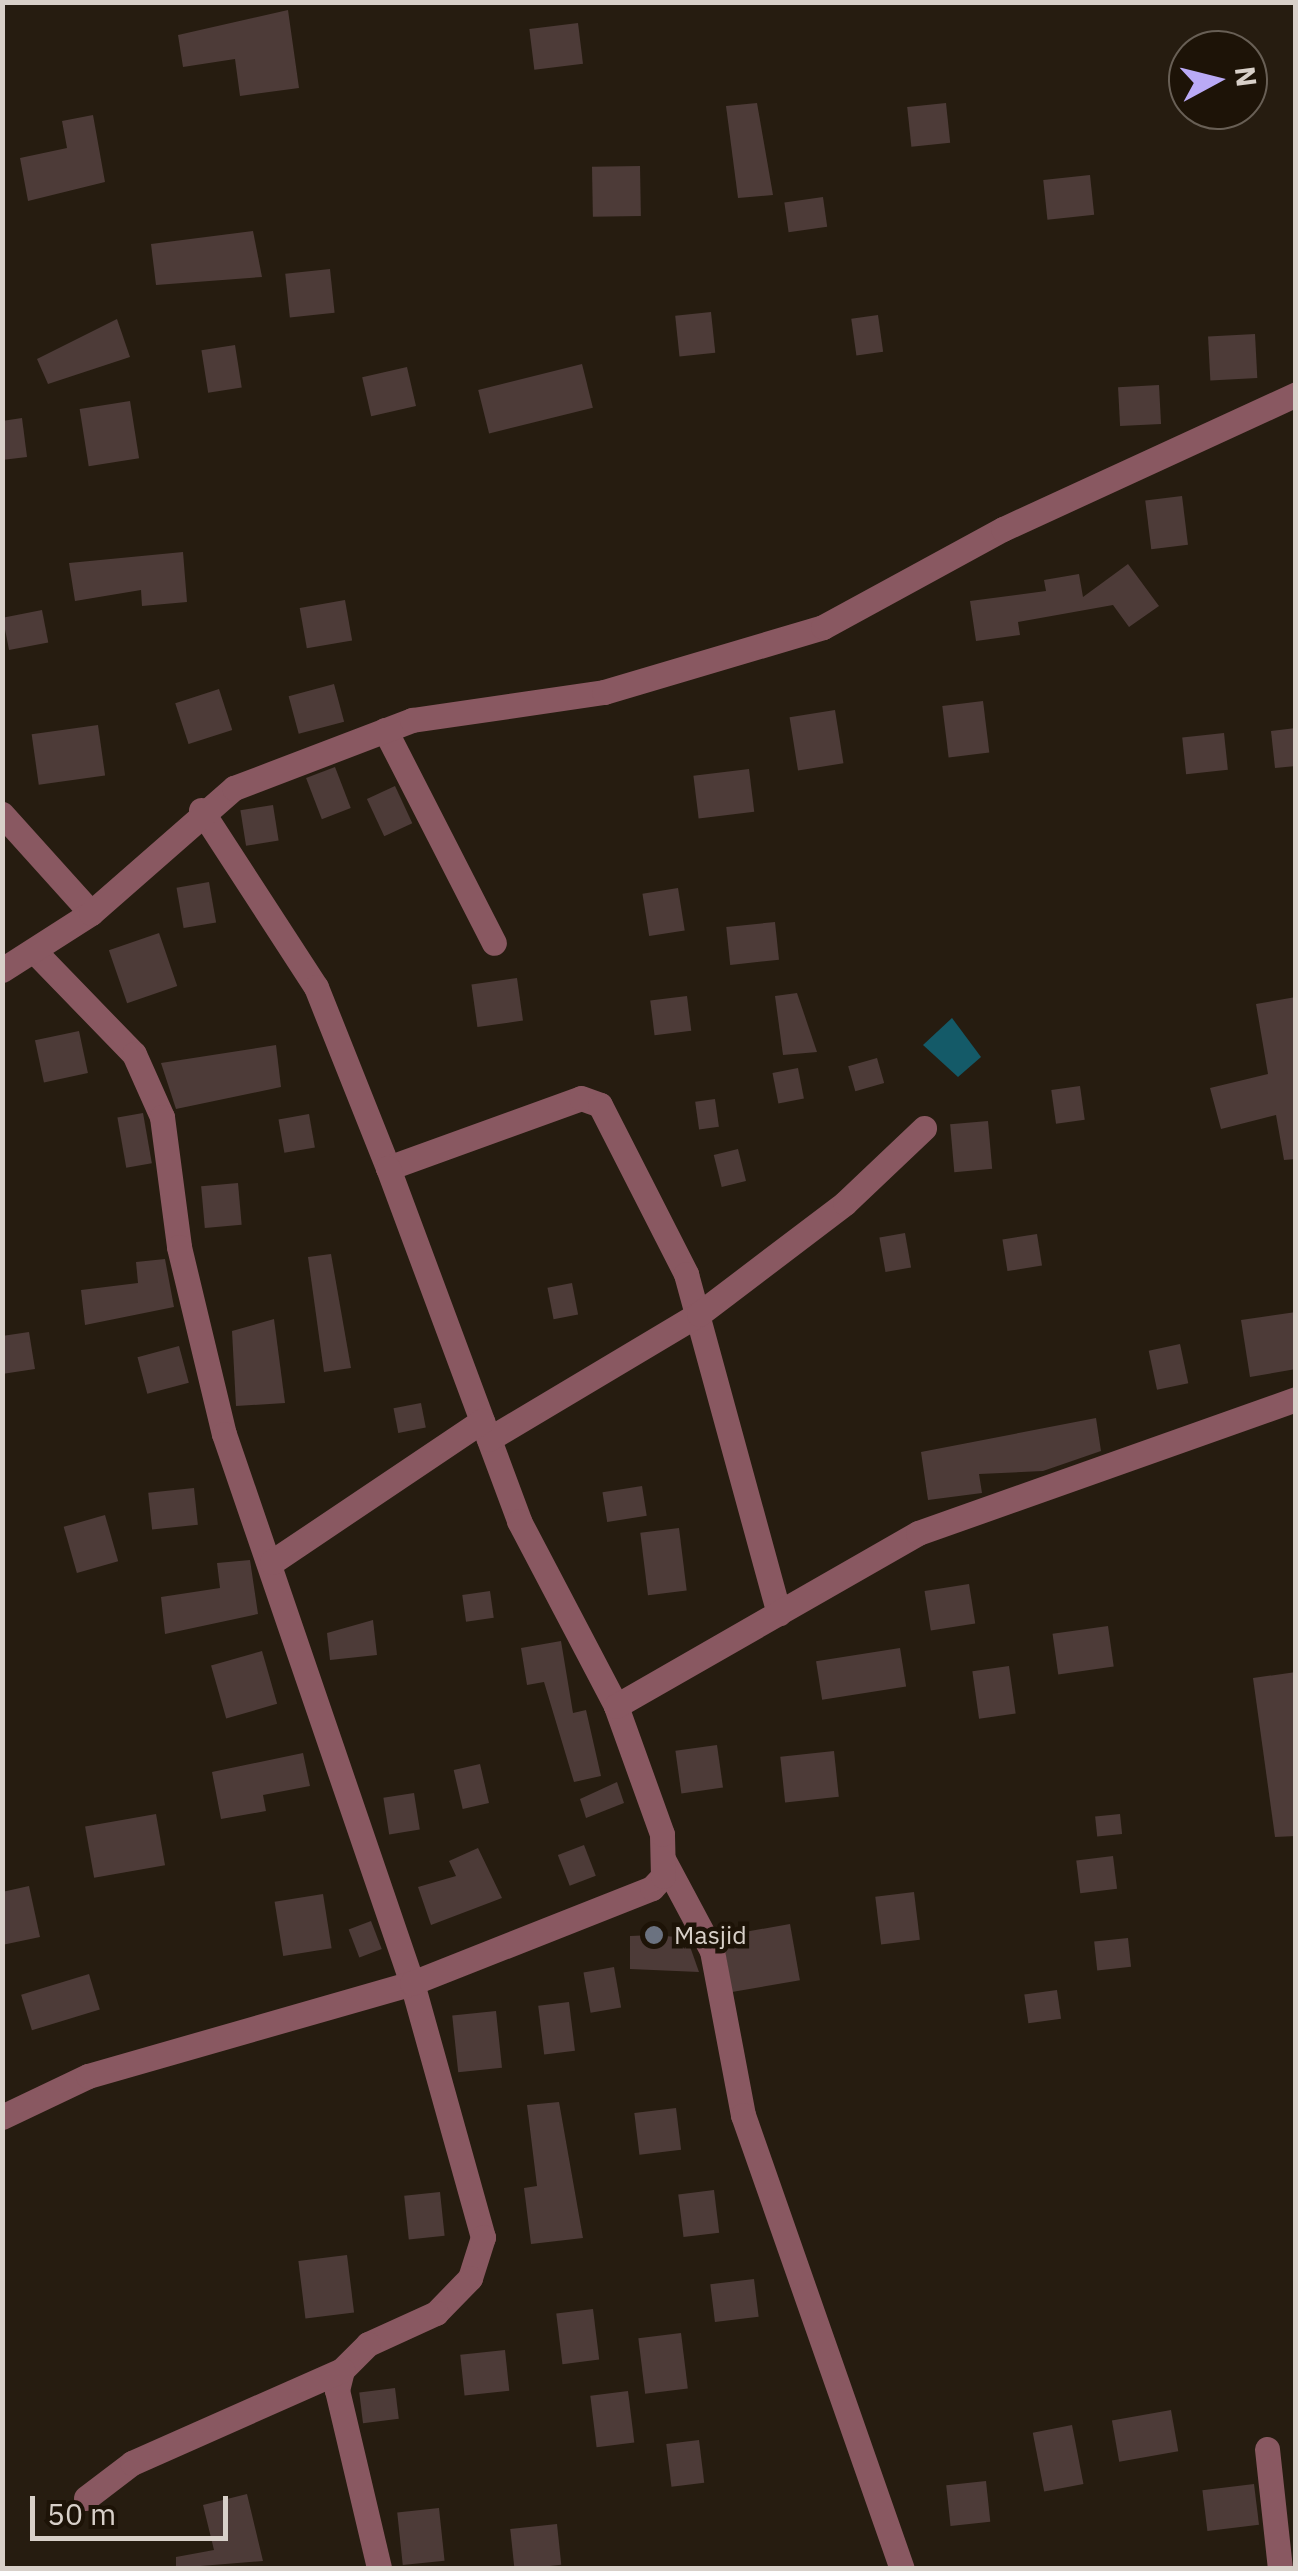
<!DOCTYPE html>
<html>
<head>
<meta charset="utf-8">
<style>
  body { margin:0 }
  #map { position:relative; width:1298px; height:2571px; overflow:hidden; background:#261c10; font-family:"IBM Plex Sans",sans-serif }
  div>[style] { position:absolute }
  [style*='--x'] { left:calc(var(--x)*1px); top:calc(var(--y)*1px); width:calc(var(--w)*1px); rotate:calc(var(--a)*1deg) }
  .water>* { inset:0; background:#145a68 }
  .building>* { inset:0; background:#4d3b38; transform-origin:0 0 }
  .minor>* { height:25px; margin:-12.5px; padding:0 12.5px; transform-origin:12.5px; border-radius:12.5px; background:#895861 }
  .dots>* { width:28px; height:28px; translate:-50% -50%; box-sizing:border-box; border:5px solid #1d1307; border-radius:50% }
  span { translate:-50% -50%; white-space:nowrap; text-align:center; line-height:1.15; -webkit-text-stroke:9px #1d1307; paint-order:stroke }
  .poi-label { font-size:25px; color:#d8d0c9 }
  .left { translate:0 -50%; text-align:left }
  .frame { position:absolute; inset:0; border:5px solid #d8d0c9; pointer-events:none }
  .north { position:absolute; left:1168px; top:30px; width:100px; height:100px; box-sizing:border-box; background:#1d1307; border:2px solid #685f55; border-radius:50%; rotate:83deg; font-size:28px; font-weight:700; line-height:40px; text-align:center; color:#d8d0c9 }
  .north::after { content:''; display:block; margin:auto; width:35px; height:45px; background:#baaaf6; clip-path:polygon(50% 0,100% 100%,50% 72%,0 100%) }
  .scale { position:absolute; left:30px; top:2496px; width:198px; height:45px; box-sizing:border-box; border:5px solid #d8d0c9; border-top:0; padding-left:12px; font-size:30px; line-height:35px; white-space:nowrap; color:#d8d0c9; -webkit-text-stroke:8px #1d1307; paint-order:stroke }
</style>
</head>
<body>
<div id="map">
  <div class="water">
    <i style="clip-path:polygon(952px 1018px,981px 1057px,958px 1077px,923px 1045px)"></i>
  </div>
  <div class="building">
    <i style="clip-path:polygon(288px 10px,299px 88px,240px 96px,235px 59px,183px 67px,178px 35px)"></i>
    <i style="left:578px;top:23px;width:41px;height:49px;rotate:83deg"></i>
    <i style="clip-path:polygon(757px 103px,773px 195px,738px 198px,726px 106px)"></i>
    <i style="left:946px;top:103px;width:40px;height:39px;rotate:84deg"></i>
    <i style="clip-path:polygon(93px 115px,105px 182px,28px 201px,20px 158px,67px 148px,62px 121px)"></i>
    <i style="left:640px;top:166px;width:50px;height:48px;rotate:89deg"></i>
    <i style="left:1090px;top:175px;width:40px;height:47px;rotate:84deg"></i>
    <i style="left:823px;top:197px;width:30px;height:39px;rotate:82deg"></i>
    <i style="clip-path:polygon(253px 231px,262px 277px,156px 285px,151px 244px)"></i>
    <i style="left:330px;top:269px;width:44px;height:45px;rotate:84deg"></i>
    <i style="left:711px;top:312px;width:41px;height:36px;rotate:84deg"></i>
    <i style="left:878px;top:315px;width:37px;height:27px;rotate:82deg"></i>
    <i style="clip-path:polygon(117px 319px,130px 357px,48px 384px,37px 359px)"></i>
    <i style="left:1255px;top:334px;width:44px;height:47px;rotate:87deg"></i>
    <i style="left:235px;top:345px;width:43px;height:34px;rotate:81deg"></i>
    <i style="left:582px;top:364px;width:45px;height:107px;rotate:76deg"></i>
    <i style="left:407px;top:367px;width:40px;height:46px;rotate:77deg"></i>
    <i style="left:1159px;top:385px;width:39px;height:41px;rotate:87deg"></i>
    <i style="left:130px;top:401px;width:58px;height:51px;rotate:81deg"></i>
    <i style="clip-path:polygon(22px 418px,27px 457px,2px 460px,2px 421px)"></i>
    <i style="left:1182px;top:496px;width:49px;height:37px;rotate:83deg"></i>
    <i style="clip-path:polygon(183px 552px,187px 602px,142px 606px,141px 590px,75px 601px,69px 563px)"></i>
    <i style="clip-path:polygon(1128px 564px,1159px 606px,1129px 627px,1113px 605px,1018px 622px,1020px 635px,976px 641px,970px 601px,1046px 591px,1044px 580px,1079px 574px,1083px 597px)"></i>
    <i style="left:345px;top:600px;width:41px;height:46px;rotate:80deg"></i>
    <i style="left:42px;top:610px;width:33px;height:40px;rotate:79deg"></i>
    <i style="left:334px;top:684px;width:39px;height:47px;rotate:75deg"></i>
    <i style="left:219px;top:689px;width:43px;height:46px;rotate:72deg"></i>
    <i style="left:983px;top:701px;width:52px;height:41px;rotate:83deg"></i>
    <i style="left:835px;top:710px;width:54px;height:46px;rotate:81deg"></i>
    <i style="left:98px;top:725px;width:51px;height:67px;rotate:82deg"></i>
    <i style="clip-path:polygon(1296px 728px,1296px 766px,1275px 768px,1271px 731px)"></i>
    <i style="left:1224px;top:733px;width:37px;height:42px;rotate:84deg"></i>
    <i style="left:335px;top:767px;width:44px;height:31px;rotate:69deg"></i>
    <i style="left:749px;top:769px;width:43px;height:56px;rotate:83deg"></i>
    <i style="left:395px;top:786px;width:41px;height:31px;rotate:65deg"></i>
    <i style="left:273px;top:805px;width:36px;height:33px;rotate:81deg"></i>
    <i style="left:209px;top:882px;width:41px;height:33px;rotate:80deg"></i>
    <i style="left:678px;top:888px;width:43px;height:36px;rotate:81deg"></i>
    <i style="left:775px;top:922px;width:38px;height:49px;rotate:84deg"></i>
    <i style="left:159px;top:933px;width:56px;height:53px;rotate:71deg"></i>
    <i style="left:517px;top:978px;width:43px;height:46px;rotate:82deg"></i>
    <i style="clip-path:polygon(797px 993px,817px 1052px,783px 1055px,775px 996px)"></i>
    <i style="left:687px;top:996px;width:35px;height:37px;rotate:83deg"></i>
    <i style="clip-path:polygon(1296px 997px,1296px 1159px,1284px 1160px,1276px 1115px,1221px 1129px,1210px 1088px,1268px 1074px,1256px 1004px)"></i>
    <i style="left:79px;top:1031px;width:43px;height:45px;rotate:78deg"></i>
    <i style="clip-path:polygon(276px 1045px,281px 1087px,176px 1109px,161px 1063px)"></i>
    <i style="left:877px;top:1058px;width:26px;height:30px;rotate:74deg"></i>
    <i style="left:798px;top:1068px;width:31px;height:26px;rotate:79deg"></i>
    <i style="left:1080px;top:1086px;width:34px;height:29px;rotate:82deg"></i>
    <i style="left:715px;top:1099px;width:28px;height:20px;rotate:82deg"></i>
    <i style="left:143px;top:1113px;width:51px;height:26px;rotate:80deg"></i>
    <i style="left:309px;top:1114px;width:34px;height:31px;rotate:80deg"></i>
    <i style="left:988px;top:1121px;width:48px;height:38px;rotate:85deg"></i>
    <i style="left:738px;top:1149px;width:33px;height:25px;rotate:76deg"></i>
    <i style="left:238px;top:1183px;width:42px;height:37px;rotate:85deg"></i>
    <i style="left:905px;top:1233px;width:35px;height:26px;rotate:80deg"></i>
    <i style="left:1037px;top:1234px;width:32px;height:35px;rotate:81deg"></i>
    <i style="clip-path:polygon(331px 1254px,351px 1368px,324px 1372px,308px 1257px)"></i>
    <i style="clip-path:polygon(165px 1259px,174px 1307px,85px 1325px,81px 1290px,138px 1283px,136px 1262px)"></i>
    <i style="left:572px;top:1283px;width:32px;height:25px;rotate:79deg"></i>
    <i style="clip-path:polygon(1296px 1312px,1296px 1369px,1250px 1377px,1241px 1320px)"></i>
    <i style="clip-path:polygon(274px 1319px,285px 1403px,236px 1406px,232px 1331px)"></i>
    <i style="clip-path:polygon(29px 1332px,35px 1369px,2px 1374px,2px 1336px)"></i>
    <i style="left:1180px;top:1344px;width:40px;height:32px;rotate:78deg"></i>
    <i style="left:179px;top:1346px;width:38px;height:43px;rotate:75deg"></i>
    <i style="left:421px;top:1403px;width:25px;height:28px;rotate:79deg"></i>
    <i style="clip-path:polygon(1096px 1418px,1101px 1451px,1043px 1471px,979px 1474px,982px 1493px,928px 1500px,921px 1452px)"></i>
    <i style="left:642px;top:1486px;width:30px;height:40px;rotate:81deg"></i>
    <i style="left:194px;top:1488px;width:37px;height:46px;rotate:84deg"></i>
    <i style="left:105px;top:1515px;width:48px;height:43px;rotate:74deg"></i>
    <i style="left:679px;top:1528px;width:63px;height:39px;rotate:83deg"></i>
    <i style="clip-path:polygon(250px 1560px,258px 1614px,165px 1634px,161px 1597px,220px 1588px,217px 1563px)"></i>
    <i style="left:969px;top:1584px;width:40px;height:45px;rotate:81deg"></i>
    <i style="left:490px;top:1591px;width:27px;height:28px;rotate:82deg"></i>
    <i style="clip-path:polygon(373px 1620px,377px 1655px,330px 1660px,327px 1633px)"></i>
    <i style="left:1108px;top:1626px;width:41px;height:56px;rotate:82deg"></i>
    <i style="clip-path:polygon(561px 1641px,573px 1713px,586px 1710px,601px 1776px,574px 1782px,544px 1682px,527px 1685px,521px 1648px)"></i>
    <i style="left:900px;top:1648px;width:39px;height:85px;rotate:81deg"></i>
    <i style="left:262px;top:1651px;width:55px;height:53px;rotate:74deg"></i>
    <i style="left:1009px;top:1666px;width:48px;height:37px;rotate:82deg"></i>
    <i style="clip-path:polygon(1296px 1672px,1296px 1836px,1275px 1837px,1253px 1678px)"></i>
    <i style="left:717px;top:1745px;width:43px;height:42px;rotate:82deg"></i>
    <i style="left:834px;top:1751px;width:46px;height:54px;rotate:84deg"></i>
    <i style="clip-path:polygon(303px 1753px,310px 1786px,263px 1795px,266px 1811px,221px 1819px,212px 1772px)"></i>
    <i style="left:480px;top:1764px;width:40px;height:27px;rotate:77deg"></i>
    <i style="clip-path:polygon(617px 1782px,624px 1803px,586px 1818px,580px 1799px)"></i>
    <i style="left:414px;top:1793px;width:37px;height:31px;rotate:81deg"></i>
    <i style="left:156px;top:1814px;width:52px;height:72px;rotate:80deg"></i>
    <i style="left:1120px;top:1814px;width:20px;height:25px;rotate:84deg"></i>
    <i style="left:584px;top:1845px;width:33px;height:28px;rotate:69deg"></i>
    <i style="clip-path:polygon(478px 1848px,502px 1898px,431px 1925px,418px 1887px,456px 1876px,449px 1861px)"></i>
    <i style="left:1113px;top:1856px;width:33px;height:37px;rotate:83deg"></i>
    <i style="clip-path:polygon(29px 1886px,40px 1937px,2px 1945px,2px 1892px)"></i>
    <i style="left:914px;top:1892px;width:48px;height:39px;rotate:83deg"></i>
    <i style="left:323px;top:1894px;width:55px;height:49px;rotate:81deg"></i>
    <i style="left:371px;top:1921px;width:30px;height:24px;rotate:69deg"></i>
    <i style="left:790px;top:1924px;width:57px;height:69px;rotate:80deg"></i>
    <i style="clip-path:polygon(654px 1935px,687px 1938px,699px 1972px,630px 1969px,630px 1936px)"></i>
    <i style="left:1128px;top:1938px;width:29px;height:34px;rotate:84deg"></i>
    <i style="left:614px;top:1967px;width:41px;height:31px;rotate:80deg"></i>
    <i style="left:89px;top:1974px;width:37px;height:71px;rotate:73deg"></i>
    <i style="left:1057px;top:1990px;width:29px;height:33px;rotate:82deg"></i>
    <i style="left:569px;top:2002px;width:49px;height:31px;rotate:83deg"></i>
    <i style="left:496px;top:2011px;width:57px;height:44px;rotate:84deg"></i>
    <i style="clip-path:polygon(559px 2102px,583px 2238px,531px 2244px,524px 2188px,537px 2186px,527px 2105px)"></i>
    <i style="left:676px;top:2108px;width:42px;height:42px;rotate:83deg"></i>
    <i style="left:714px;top:2190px;width:43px;height:36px;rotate:83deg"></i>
    <i style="left:440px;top:2192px;width:44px;height:36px;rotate:84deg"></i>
    <i style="left:347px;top:2255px;width:58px;height:49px;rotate:83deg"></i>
    <i style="left:754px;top:2279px;width:38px;height:44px;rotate:83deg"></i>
    <i style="left:593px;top:2309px;width:51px;height:37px;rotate:83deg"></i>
    <i style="left:681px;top:2333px;width:56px;height:43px;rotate:83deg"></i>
    <i style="left:505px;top:2350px;width:41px;height:45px;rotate:84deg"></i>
    <i style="left:395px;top:2388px;width:31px;height:36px;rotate:83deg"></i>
    <i style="left:628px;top:2391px;width:52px;height:38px;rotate:83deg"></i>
    <i style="left:1171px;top:2410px;width:42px;height:60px;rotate:80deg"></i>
    <i style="left:1072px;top:2425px;width:60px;height:40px;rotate:79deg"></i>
    <i style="left:699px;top:2440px;width:43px;height:33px;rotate:83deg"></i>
    <i style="left:986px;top:2481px;width:41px;height:40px;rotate:84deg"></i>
    <i style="left:1254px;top:2484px;width:41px;height:52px;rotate:83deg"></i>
    <i style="clip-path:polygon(247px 2494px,263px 2561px,176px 2568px,176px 2557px,214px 2550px,203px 2505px)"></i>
    <i style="left:439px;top:2508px;width:53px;height:42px;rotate:84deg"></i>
    <i style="left:557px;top:2524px;width:41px;height:47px;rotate:84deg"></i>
  </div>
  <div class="minor">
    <i style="--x:385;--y:730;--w:239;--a:62.9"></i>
    <i style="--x:201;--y:810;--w:211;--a:57"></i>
    <i style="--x:316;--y:987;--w:195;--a:68.3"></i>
    <i style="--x:388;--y:1168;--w:205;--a:-19.9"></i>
    <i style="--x:581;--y:1098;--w:20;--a:20"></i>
    <i style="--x:600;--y:1105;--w:190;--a:63"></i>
    <i style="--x:686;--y:1274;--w:352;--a:74.7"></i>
    <i style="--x:2;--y:814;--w:133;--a:48"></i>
    <i style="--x:37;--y:954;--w:139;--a:45.9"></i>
    <i style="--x:134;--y:1054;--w:69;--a:66"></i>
    <i style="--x:162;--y:1117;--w:131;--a:82.5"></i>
    <i style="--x:179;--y:1247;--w:192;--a:76.5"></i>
    <i style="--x:224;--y:1434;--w:580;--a:71.1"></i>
    <i style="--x:412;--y:1983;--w:264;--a:74.4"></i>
    <i style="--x:483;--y:2237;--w:43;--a:107.6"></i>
    <i style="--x:470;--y:2278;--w:49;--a:134.2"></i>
    <i style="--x:436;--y:2313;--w:75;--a:155.5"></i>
    <i style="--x:368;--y:2344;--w:37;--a:135"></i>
    <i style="--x:342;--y:2370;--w:21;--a:104"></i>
    <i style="--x:337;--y:2390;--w:183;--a:76.7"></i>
    <i style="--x:2;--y:970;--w:106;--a:-32.6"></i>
    <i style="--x:91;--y:913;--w:190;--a:-41.2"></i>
    <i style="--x:234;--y:788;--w:191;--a:-20.9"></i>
    <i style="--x:412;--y:720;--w:194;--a:-8.3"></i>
    <i style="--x:604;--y:692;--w:228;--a:-16.5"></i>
    <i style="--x:823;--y:627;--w:205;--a:-28.6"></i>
    <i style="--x:1003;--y:529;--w:323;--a:-24.7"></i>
    <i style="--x:388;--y:1168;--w:377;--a:69.6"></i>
    <i style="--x:519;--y:1521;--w:209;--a:62.3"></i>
    <i style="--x:489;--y:1439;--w:244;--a:-30.8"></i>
    <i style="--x:699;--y:1314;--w:183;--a:-37.2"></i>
    <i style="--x:845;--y:1203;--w:109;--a:-43.5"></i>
    <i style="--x:272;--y:1562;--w:253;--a:-33.9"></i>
    <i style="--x:664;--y:1861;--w:102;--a:61.9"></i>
    <i style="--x:712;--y:1951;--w:167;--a:79.3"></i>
    <i style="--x:743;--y:2115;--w:480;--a:70.7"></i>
    <i style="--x:2;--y:2117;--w:95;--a:-25.5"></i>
    <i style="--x:88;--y:2076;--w:337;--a:-16"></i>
    <i style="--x:412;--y:1983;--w:258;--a:-21.6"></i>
    <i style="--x:652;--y:1888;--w:16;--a:-47"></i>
    <i style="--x:663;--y:1876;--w:42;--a:-91.4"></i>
    <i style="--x:662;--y:1834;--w:136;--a:-109.8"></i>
    <i style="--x:616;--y:1706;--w:348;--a:-29.8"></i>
    <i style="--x:918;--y:1533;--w:401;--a:-19.5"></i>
    <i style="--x:1267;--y:2449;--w:120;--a:83.8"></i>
    <i style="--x:86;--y:2498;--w:58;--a:-37.3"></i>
    <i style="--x:132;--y:2463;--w:230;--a:-23.9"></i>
  </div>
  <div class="dots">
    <i style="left:654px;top:1935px;background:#6b7280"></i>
  </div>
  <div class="poi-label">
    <span class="left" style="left:674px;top:1935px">Masjid</span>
  </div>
  <div class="frame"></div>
  <div class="north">N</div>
  <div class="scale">50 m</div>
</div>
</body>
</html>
